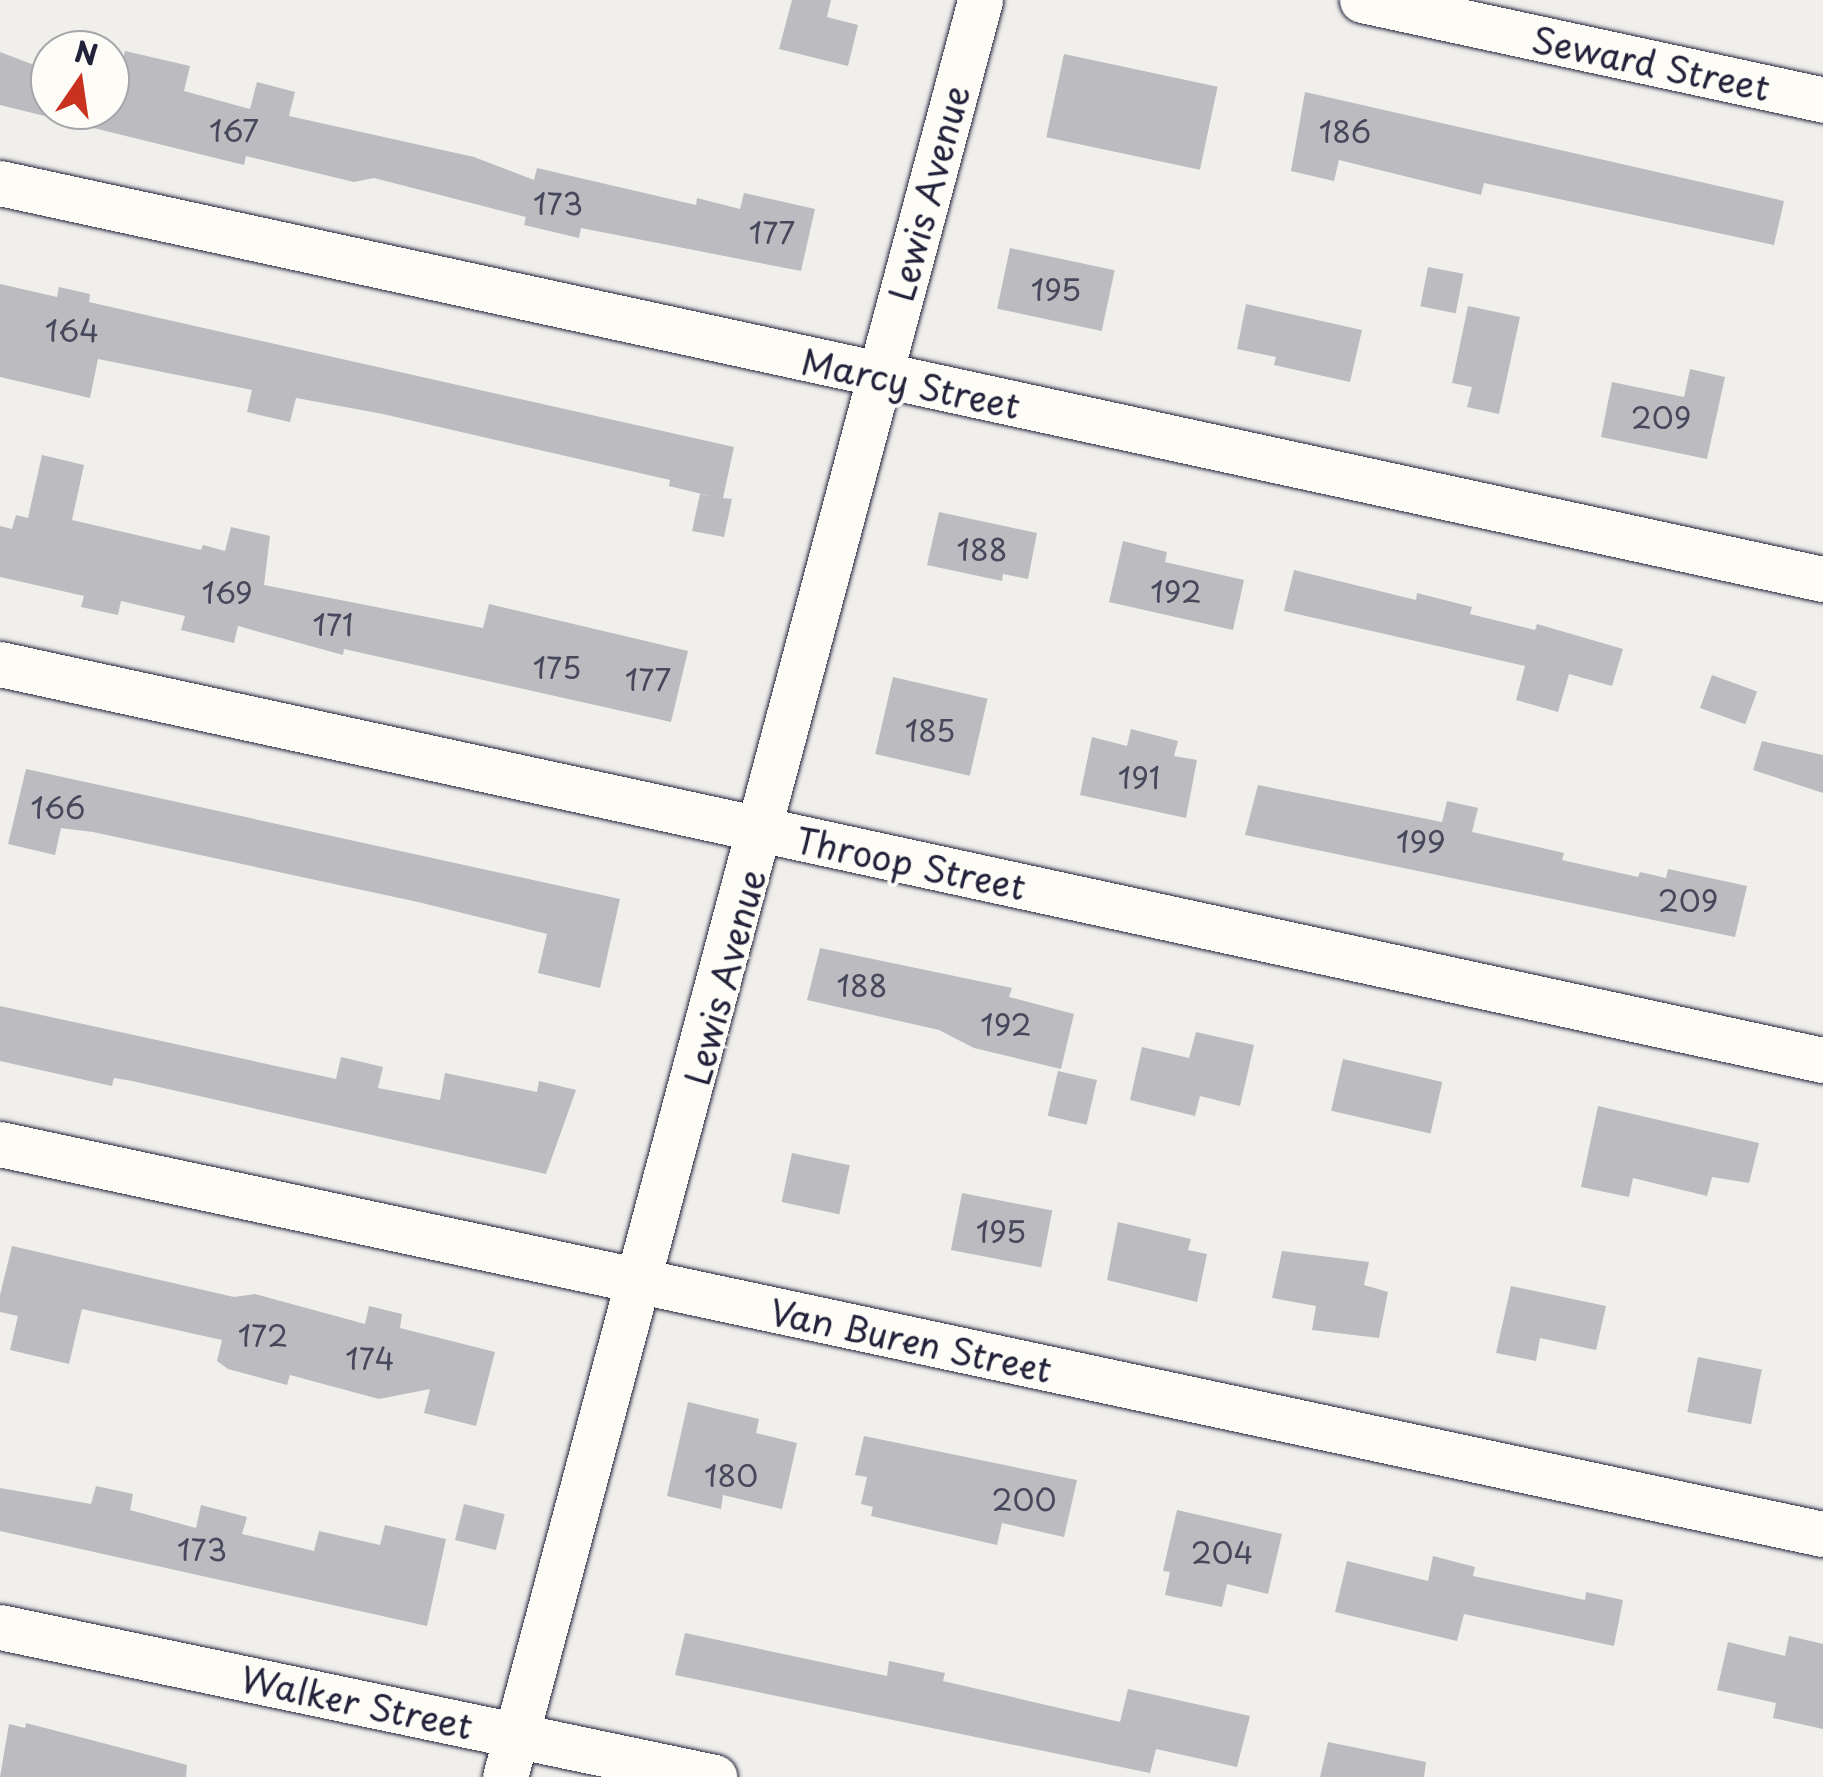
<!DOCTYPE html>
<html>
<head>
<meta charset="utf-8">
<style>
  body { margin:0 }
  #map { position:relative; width:1823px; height:1777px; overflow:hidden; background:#f0efec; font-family:"Playpen Sans",sans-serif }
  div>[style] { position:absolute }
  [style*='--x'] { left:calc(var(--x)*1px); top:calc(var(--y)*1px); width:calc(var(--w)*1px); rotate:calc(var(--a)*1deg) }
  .building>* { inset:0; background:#bcbcc0; transform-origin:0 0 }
  .roads { filter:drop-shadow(0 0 2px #22223b) drop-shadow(0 0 2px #22223b) }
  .minor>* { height:45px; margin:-22.5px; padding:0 22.5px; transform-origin:22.5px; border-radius:22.5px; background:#fdfcf7 }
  span { translate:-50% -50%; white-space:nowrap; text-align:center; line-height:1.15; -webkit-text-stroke:8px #fdfcf7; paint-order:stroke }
  .number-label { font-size:30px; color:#48485c }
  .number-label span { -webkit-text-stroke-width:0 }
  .street-label { font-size:35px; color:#22223b }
  .north { position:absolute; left:30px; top:30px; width:100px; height:100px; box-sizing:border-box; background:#fdfcf7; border:2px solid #a5a5ac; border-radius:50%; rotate:13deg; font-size:28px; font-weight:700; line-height:40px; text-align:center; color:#22223b }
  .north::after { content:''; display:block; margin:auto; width:35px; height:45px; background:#c8321e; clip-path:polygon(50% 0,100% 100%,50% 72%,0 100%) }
</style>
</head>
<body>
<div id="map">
  <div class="building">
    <i style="clip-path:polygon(792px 0,831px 0,827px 17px,858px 25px,848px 66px,779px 49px)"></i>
    <i style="clip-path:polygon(125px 51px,190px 66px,184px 91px,250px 109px,257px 82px,295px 92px,289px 116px,474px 157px,534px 180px,537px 168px,696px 205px,697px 198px,740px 209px,744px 193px,815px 209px,801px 271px,581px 228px,579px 238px,524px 225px,526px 217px,374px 178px,354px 182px,246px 156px,244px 165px,0 105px,0 52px,50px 71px,50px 110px,110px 110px,110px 76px,119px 78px)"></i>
    <i style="left:1064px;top:54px;width:157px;height:85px;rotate:12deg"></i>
    <i style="clip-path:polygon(1305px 92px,1784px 201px,1774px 245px,1484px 183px,1481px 195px,1339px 160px,1334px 181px,1291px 171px)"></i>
    <i style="left:1010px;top:248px;width:107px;height:62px;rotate:12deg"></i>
    <i style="left:1428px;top:267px;width:36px;height:40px;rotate:11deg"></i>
    <i style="clip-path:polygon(0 284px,57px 297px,59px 287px,90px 294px,89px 302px,146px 315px,734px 447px,723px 498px,732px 499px,724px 537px,692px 531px,700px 494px,714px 497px,669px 486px,670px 480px,383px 414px,296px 398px,290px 422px,247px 412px,252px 390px,98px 359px,90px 398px,0 377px)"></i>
    <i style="clip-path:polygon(1246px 304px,1362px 330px,1350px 382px,1274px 365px,1276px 357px,1237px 349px)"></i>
    <i style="clip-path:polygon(1468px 306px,1520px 317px,1499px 414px,1467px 407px,1472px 387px,1452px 383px)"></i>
    <i style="clip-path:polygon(1690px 369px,1725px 377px,1707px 459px,1601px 437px,1612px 382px,1684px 397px)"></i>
    <i style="clip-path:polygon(42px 455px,84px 465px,72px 520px,201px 550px,203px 545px,225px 551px,231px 527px,270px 536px,264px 585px,483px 628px,489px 604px,688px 651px,671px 722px,344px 649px,343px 655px,238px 626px,234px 643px,181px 630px,185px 616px,121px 601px,118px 615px,81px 607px,84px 596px,0 577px,0 526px,12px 529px,16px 515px,28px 518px)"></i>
    <i style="clip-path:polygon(939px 512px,1037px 533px,1028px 579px,1003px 574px,1002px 581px,927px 565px)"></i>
    <i style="clip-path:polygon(1123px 541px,1167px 552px,1165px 562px,1244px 580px,1233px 630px,1109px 602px)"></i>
    <i style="clip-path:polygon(1294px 570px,1416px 600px,1417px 593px,1472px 607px,1470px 614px,1535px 630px,1537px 624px,1623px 649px,1612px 686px,1569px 674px,1558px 712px,1516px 700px,1525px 666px,1284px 611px)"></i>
    <i style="left:1712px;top:675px;width:48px;height:35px;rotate:20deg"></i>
    <i style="left:893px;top:677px;width:97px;height:79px;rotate:13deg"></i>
    <i style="clip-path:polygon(1131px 729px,1178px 741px,1174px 756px,1197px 760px,1186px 818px,1080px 795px,1092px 737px,1127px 746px)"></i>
    <i style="clip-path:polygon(1762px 741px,1823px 755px,1823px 793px,1753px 770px)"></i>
    <i style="clip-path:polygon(26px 769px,620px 899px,600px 988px,538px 973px,547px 934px,418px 902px,93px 832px,61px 828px,55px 855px,8px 844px)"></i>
    <i style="clip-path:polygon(1258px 785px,1442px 822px,1447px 801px,1478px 808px,1472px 832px,1564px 853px,1562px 860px,1638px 877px,1640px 872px,1666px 878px,1668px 869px,1747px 886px,1735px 937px,1245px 835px)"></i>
    <i style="clip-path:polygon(820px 948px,1012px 988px,1009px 997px,1074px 1014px,1061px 1069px,974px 1048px,939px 1030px,807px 1000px)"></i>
    <i style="clip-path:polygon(0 1006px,336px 1079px,341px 1057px,383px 1067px,378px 1088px,440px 1100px,445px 1073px,537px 1092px,539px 1081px,576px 1090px,546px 1174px,132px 1081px,114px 1078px,112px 1086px,0 1061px)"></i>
    <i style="clip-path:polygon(1196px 1032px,1254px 1045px,1240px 1106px,1200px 1096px,1195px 1116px,1130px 1100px,1142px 1047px,1189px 1058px)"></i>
    <i style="left:1343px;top:1059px;width:102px;height:53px;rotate:13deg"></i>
    <i style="left:1058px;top:1071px;width:40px;height:46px;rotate:13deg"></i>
    <i style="clip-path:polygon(1598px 1106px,1759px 1143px,1749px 1183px,1712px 1177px,1707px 1196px,1633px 1178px,1629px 1197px,1581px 1187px)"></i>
    <i style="left:792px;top:1153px;width:59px;height:50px;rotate:12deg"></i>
    <i style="left:962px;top:1193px;width:92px;height:58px;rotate:11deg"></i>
    <i style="clip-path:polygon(1118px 1222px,1191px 1239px,1188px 1250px,1207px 1254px,1197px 1302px,1107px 1280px)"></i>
    <i style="clip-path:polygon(12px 1246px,234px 1297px,255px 1294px,365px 1324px,369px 1306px,402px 1314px,400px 1328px,495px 1352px,476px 1426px,424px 1413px,430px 1389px,379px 1399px,290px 1375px,287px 1385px,228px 1369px,217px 1361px,222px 1340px,82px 1309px,69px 1364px,10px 1350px,18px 1316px,0 1312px,0 1295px)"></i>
    <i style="clip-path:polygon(1282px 1251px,1369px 1262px,1364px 1285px,1388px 1292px,1379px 1338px,1312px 1330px,1316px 1306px,1272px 1298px)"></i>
    <i style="clip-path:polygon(1511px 1286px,1606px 1306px,1596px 1350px,1540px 1338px,1536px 1361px,1496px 1353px)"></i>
    <i style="left:1698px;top:1357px;width:65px;height:56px;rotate:11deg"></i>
    <i style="clip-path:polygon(688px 1402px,759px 1419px,756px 1433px,797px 1443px,782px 1509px,723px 1495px,721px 1509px,667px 1496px)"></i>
    <i style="clip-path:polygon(864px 1436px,1077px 1480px,1064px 1537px,1002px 1523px,997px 1545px,871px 1516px,873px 1507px,861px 1504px,867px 1477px,855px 1475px)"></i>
    <i style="clip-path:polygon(96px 1486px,133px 1494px,130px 1510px,196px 1528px,201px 1505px,247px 1517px,242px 1534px,314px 1551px,319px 1531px,380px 1545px,385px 1525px,446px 1539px,427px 1626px,0 1531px,0 1488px,91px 1504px)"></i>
    <i style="left:464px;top:1504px;width:42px;height:37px;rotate:14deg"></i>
    <i style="clip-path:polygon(1177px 1510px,1282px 1534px,1268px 1594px,1227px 1584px,1222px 1607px,1165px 1595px,1170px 1572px,1163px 1571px)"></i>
    <i style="clip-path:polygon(1433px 1556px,1475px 1567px,1473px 1576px,1585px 1600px,1586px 1592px,1623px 1600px,1614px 1646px,1464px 1614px,1457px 1641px,1335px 1612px,1347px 1561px,1428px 1581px)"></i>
    <i style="clip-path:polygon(685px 1633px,887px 1676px,889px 1661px,945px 1673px,943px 1681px,1120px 1722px,1128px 1689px,1250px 1716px,1237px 1767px,1156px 1749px,1150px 1773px,675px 1675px)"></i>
    <i style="clip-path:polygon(1789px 1636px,1823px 1644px,1823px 1729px,1773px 1718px,1776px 1703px,1717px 1690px,1728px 1642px,1785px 1656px)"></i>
    <i style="clip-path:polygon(26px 1723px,187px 1765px,186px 1777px,0 1777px,9px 1724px,25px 1728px)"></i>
    <i style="clip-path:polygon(1328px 1742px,1426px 1762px,1424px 1777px,1320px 1777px)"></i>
  </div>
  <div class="roads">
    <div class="minor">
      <i style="--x:1362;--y:0;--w:472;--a:12.2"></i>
      <i style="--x:0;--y:183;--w:1866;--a:12.26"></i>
      <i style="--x:0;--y:664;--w:1866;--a:12.26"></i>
      <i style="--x:0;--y:1144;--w:1864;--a:12.08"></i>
      <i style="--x:0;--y:1627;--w:730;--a:11.86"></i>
      <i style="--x:505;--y:1777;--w:1839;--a:-75.03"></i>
    </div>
  </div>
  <div class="number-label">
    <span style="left:234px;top:130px">167</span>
    <span style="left:1345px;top:131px">186</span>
    <span style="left:558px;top:203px">173</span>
    <span style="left:772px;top:232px">177</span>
    <span style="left:1056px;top:289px">195</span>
    <span style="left:72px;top:330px">164</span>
    <span style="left:1661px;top:417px">209</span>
    <span style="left:982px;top:549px">188</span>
    <span style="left:1176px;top:591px">192</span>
    <span style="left:227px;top:592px">169</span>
    <span style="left:333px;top:624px">171</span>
    <span style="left:557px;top:667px">175</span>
    <span style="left:648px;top:679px">177</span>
    <span style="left:930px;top:730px">185</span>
    <span style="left:1139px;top:777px">191</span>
    <span style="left:58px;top:807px">166</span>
    <span style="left:1421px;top:841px">199</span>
    <span style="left:1688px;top:900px">209</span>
    <span style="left:862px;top:985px">188</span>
    <span style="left:1006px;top:1024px">192</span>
    <span style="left:1001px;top:1231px">195</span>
    <span style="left:263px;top:1335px">172</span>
    <span style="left:370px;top:1358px">174</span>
    <span style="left:731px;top:1475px">180</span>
    <span style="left:1024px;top:1499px">200</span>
    <span style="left:202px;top:1549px">173</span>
    <span style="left:1222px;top:1552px">204</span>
  </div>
  <div class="street-label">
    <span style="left:1651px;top:63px;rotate:12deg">Seward Street</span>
    <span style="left:928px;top:193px;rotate:-75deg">Lewis Avenue</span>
    <span style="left:911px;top:383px;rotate:12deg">Marcy Street</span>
    <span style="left:911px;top:863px;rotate:12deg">Throop Street</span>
    <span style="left:724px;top:977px;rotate:-75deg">Lewis Avenue</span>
    <span style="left:911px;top:1340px;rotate:12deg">Van Buren Street</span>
    <span style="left:357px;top:1702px;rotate:12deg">Walker Street</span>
  </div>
  <div class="north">N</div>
</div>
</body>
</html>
